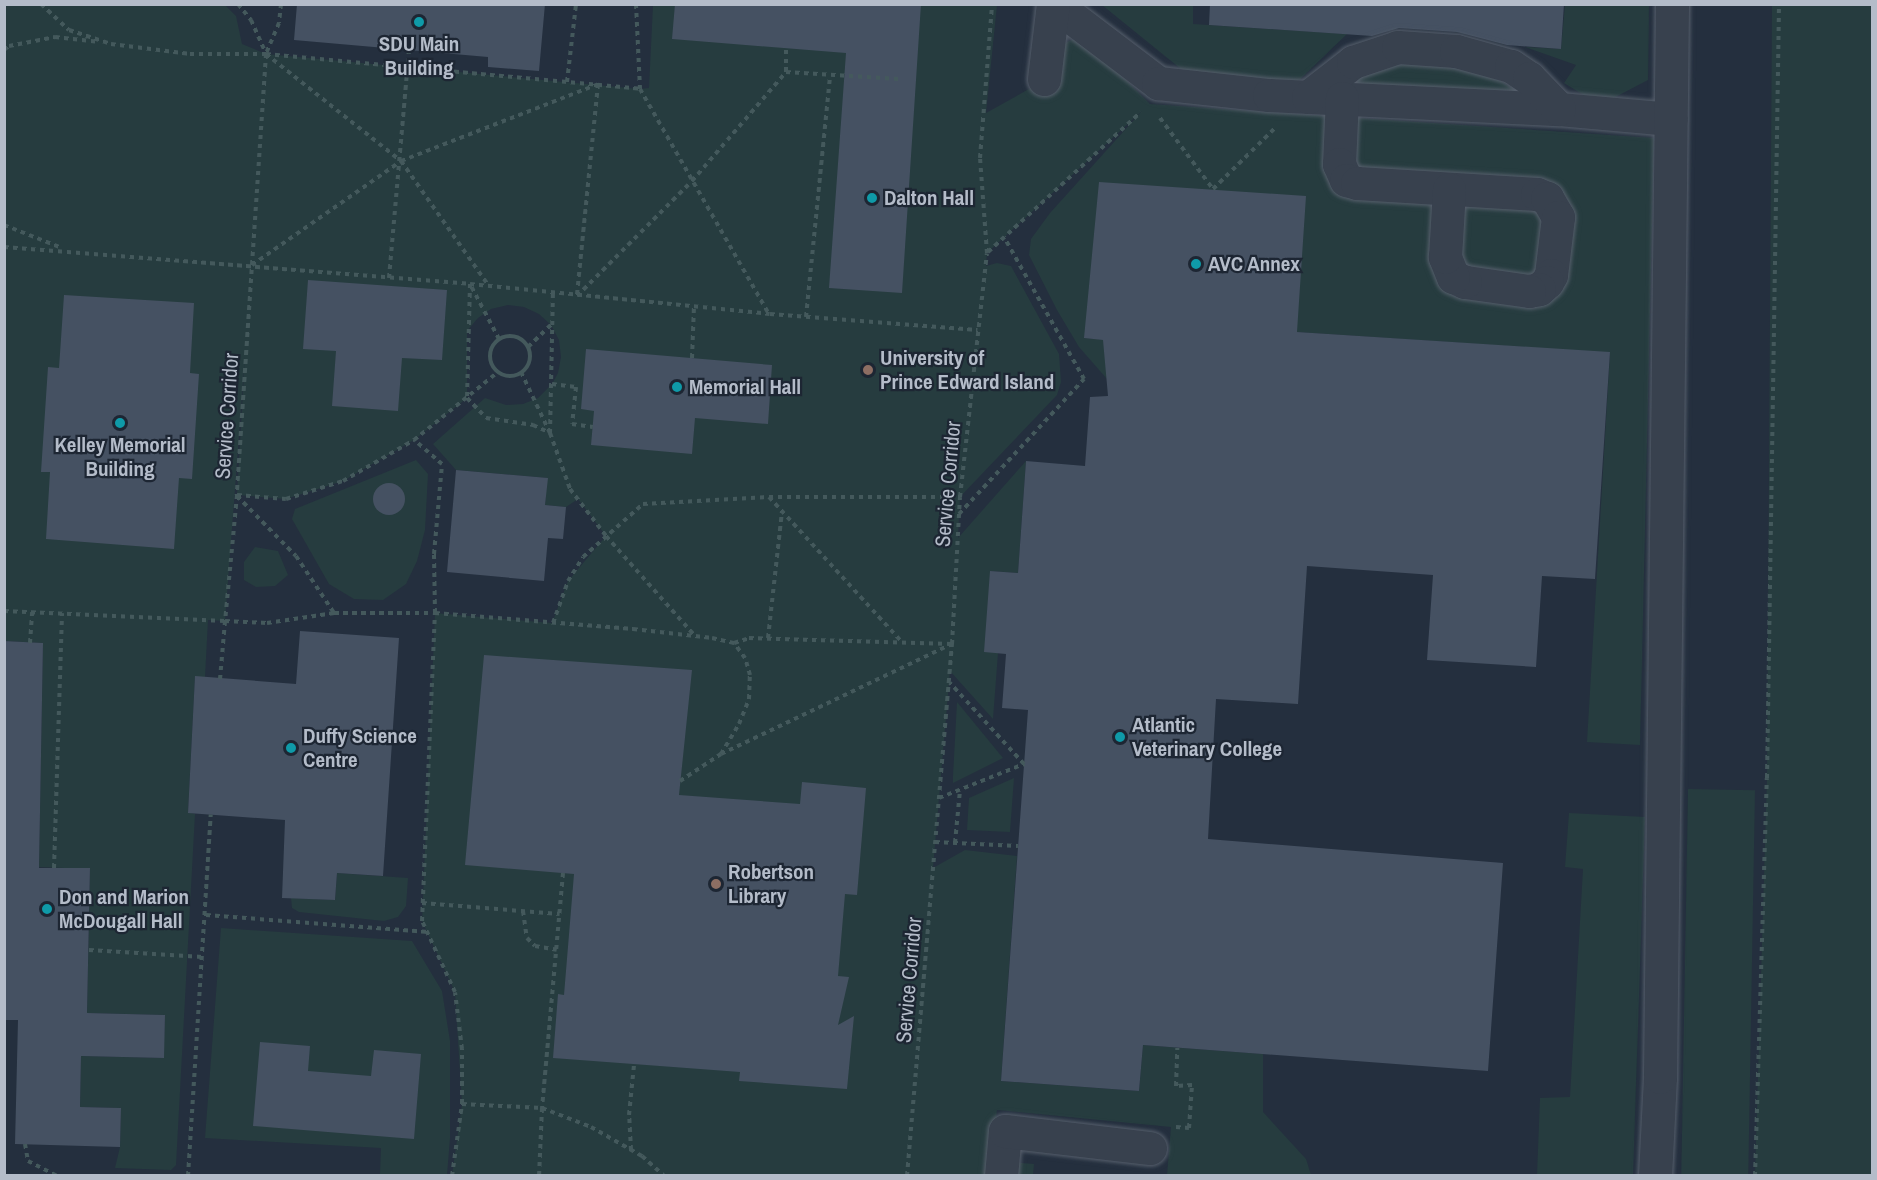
<!DOCTYPE html>
<html>
<head>
<meta charset="utf-8">
<style>
  body { margin:0 }
  #map { position:relative; width:1877px; height:1180px; overflow:hidden; background:#242f3e; font-family:"Archivo Narrow",sans-serif }
  div>[style] { position:absolute }
  [style*='--x'] { left:calc(var(--x)*1px); top:calc(var(--y)*1px); width:calc(var(--w)*1px); rotate:calc(var(--a)*1deg) }
  .green>* { inset:0; background:#263c3f; transform-origin:0 0 }
  .building>* { inset:0; background:#455162 }
  .round { border-radius:50% }
  .path>* { height:4px; margin-top:-2px; transform-origin:0; background:repeating-linear-gradient(90deg,#44595c 0 4.5px,transparent 0 9px) }
  .path>.ring { margin:-2px; padding:0; box-sizing:content-box; background:none; border:4px solid #44595c; border-radius:50% }
  .roads { filter:drop-shadow(0 0 2px #565f6c) drop-shadow(0 0 2px #565f6c) }
  .minor>* { height:33px; margin:-16.5px; padding:0 16.5px; transform-origin:16.5px; border-radius:16.5px; background:#38414e }
  .dots>* { width:16px; height:16px; translate:-50% -50%; box-sizing:border-box; border:3px solid #1d2633; border-radius:50% }
  span { translate:-50% -50%; white-space:nowrap; text-align:center; line-height:1.15; -webkit-text-stroke:4.5px #1d2633; paint-order:stroke }
  .poi-label { font-size:21px; color:#b4bcc9; font-weight:700 }
  .left { translate:0 -50%; text-align:left }
  .street-label { font-size:21px; color:#b4bcc9 }
  .frame { position:absolute; inset:0; border:6px solid #b4bcc9; pointer-events:none }
</style>
</head>
<body>
<div id="map">
  <div class="green">
    <i style="clip-path:polygon(4px 5px,225px 5px,236px 16px,242px 44px,266px 54px,640px 89px,649px 88px,653px 5px,997px 5px,986px 113px,1063px 70px,1058px 52px,1067px 42px,1082px 36px,1150px 104px,1654px 138px,1640px 745px,1587px 742px,1610px 353px,1297px 332px,1084px 338px,1111px 340px,1107px 379px,1079px 347px,1057px 310px,1029px 255px,1031px 239px,1050px 213px,1142px 111px,987px 253px,986px 266px,997px 263px,1011px 266px,1059px 354px,1061px 382px,1057px 395px,960px 497px,958px 538px,1026px 461px,1018px 573px,990px 571px,998px 653px,993px 719px,950px 671px,933px 868px,965px 850px,1017px 856px,1001px 1081px,1139px 1091px,1143px 1045px,1263px 1054px,1263px 1112px,1306px 1159px,1311px 1175px,1167px 1175px,1171px 1127px,997px 1110px,990px 1175px,452px 1175px,462px 1104px,455px 992px,422px 921px,435px 613px,552px 623px,568px 581px,606px 536px,578px 499px,566px 507px,545px 505px,547px 478px,456px 470px,433px 444px,485px 398px,506px 405px,523px 404px,538px 398px,552px 384px,558px 373px,561px 357px,559px 340px,551px 325px,539px 314px,524px 307px,508px 305px,491px 309px,478px 318px,467px 331px,467px 398px,414px 440px,343px 481px,286px 499px,237px 495px,245px 356px,225px 621px,208px 620px,205px 677px,195px 677px,188px 812px,195px 814px,176px 1165px,171px 1170px,115px 1168px,120px 1147px,121px 1108px,80px 1107px,81px 1056px,163px 1058px,165px 1015px,87px 1013px,90px 869px,39px 867px,43px 643px,4px 641px)"></i>
    <i style="clip-path:polygon(1102px 5px,1193px 5px,1193px 24px,1347px 34px,1292px 87px,1186px 73px)"></i>
    <i style="clip-path:polygon(1565px 5px,1649px 6px,1648px 80px,1600px 105px,1564px 83px,1576px 65px,1525px 47px,1561px 49px)"></i>
    <i style="clip-path:polygon(1772px 5px,1872px 5px,1872px 1175px,1755px 1175px,1767px 778px)"></i>
    <i style="clip-path:polygon(1390px 59px,1485px 71px,1513px 89px,1524px 100px,1336px 86px)"></i>
    <i style="clip-path:polygon(416px 460px,428px 474px,425px 530px,417px 561px,406px 584px,383px 600px,354px 599px,329px 584px,292px 519px,295px 509px)"></i>
    <i style="clip-path:polygon(255px 547px,278px 551px,288px 575px,275px 586px,256px 587px,244px 580px,244px 562px)"></i>
    <i style="clip-path:polygon(957px 702px,1003px 758px,953px 783px,953px 776px)"></i>
    <i style="clip-path:polygon(1014px 778px,1010px 832px,967px 830px,969px 798px)"></i>
    <i style="left:1688px;top:789px;width:67px;height:386px;rotate:1deg"></i>
    <i style="clip-path:polygon(1569px 813px,1645px 817px,1633px 1175px,1537px 1175px,1540px 1098px,1570px 1097px,1583px 869px,1565px 867px)"></i>
    <i style="clip-path:polygon(337px 873px,408px 878px,406px 906px,398px 917px,384px 921px,299px 912px,292px 908px,291px 898px,335px 900px)"></i>
    <i style="clip-path:polygon(221px 928px,412px 941px,442px 991px,450px 1041px,450px 1138px,447px 1175px,380px 1174px,381px 1148px,205px 1138px)"></i>
    <i style="clip-path:polygon(1011px 1162px,1034px 1164px,1033px 1175px,1010px 1176px)"></i>
  </div>
  <div class="building">
    <i style="clip-path:polygon(297px 4px,545px 4px,539px 71px,488px 67px,488px 57px,294px 40px)"></i>
    <i style="clip-path:polygon(675px 4px,921px 4px,902px 293px,829px 288px,846px 53px,672px 39px)"></i>
    <i style="clip-path:polygon(1210px 4px,1564px 4px,1561px 49px,1507px 45px,1457px 32px,1399px 28px,1372px 36px,1209px 25px)"></i>
    <i style="clip-path:polygon(1099px 182px,1306px 196px,1297px 332px,1610px 352px,1595px 579px,1542px 576px,1536px 667px,1427px 660px,1433px 575px,1307px 566px,1298px 704px,1216px 699px,1208px 839px,1503px 863px,1488px 1071px,1143px 1045px,1139px 1091px,1001px 1081px,1028px 710px,1002px 708px,1006px 654px,984px 652px,990px 571px,1018px 573px,1026px 461px,1085px 466px,1090px 397px,1108px 396px,1103px 340px,1084px 338px)"></i>
    <i style="clip-path:polygon(308px 280px,447px 290px,442px 360px,402px 358px,398px 411px,332px 406px,336px 351px,303px 349px)"></i>
    <i style="clip-path:polygon(64px 295px,194px 303px,190px 373px,199px 374px,192px 479px,179px 478px,174px 549px,46px 539px,50px 472px,41px 472px,48px 367px,59px 368px)"></i>
    <i style="clip-path:polygon(586px 349px,772px 365px,768px 424px,695px 418px,692px 454px,591px 445px,594px 411px,581px 409px)"></i>
    <i style="clip-path:polygon(456px 470px,548px 478px,545px 505px,566px 507px,563px 539px,548px 538px,544px 581px,447px 572px)"></i>
    <i class="round" style="left:373px;top:483px;width:32px;height:32px"></i>
    <i style="clip-path:polygon(300px 631px,399px 638px,383px 876px,337px 873px,335px 900px,282px 898px,285px 820px,188px 813px,195px 676px,296px 684px)"></i>
    <i style="clip-path:polygon(4px 641px,43px 643px,39px 868px,90px 868px,87px 1013px,165px 1015px,164px 1058px,81px 1056px,80px 1107px,121px 1108px,120px 1147px,15px 1144px,18px 1020px,4px 1020px)"></i>
    <i style="clip-path:polygon(484px 655px,692px 670px,679px 795px,800px 804px,802px 782px,866px 788px,857px 895px,845px 894px,838px 976px,849px 977px,838px 1025px,854px 1016px,847px 1089px,739px 1081px,740px 1072px,553px 1058px,558px 994px,564px 995px,574px 874px,465px 865px)"></i>
    <i style="clip-path:polygon(260px 1042px,310px 1046px,308px 1071px,371px 1076px,374px 1050px,421px 1054px,414px 1139px,253px 1126px)"></i>
  </div>
  <div class="path">
    <i style="--x:41;--y:4;--w:38;--a:43"></i>
    <i style="--x:69;--y:30;--w:44;--a:18.4"></i>
    <i style="--x:111;--y:44;--w:80;--a:7.2"></i>
    <i style="--x:190;--y:54;--w:76;--a:0"></i>
    <i style="--x:266;--y:54;--w:376;--a:5.3"></i>
    <i style="--x:238;--y:4;--w:21;--a:51"></i>
    <i style="--x:251;--y:20;--w:37;--a:66"></i>
    <i style="--x:266;--y:54;--w:172;--a:38.4"></i>
    <i style="--x:401;--y:161;--w:153;--a:54.9"></i>
    <i style="--x:281;--y:4;--w:19;--a:96"></i>
    <i style="--x:279;--y:23;--w:34;--a:113"></i>
    <i style="--x:266;--y:54;--w:442;--a:93.8"></i>
    <i style="--x:237;--y:495;--w:127;--a:95.4"></i>
    <i style="--x:225;--y:621;--w:42;--a:2.7"></i>
    <i style="--x:267;--y:623;--w:68;--a:-8.5"></i>
    <i style="--x:334;--y:613;--w:101;--a:0"></i>
    <i style="--x:435;--y:613;--w:199;--a:4.6"></i>
    <i style="--x:633;--y:629;--w:80;--a:6.5"></i>
    <i style="--x:712;--y:638;--w:23;--a:13"></i>
    <i style="--x:734;--y:643;--w:16;--a:-18"></i>
    <i style="--x:749;--y:638;--w:203;--a:1.7"></i>
    <i style="--x:952;--y:644;--w:147;--a:-86.9"></i>
    <i style="--x:960;--y:497;--w:245;--a:-83.7"></i>
    <i style="--x:987;--y:253;--w:95;--a:-94.2"></i>
    <i style="--x:980;--y:158;--w:154;--a:-85.5"></i>
    <i style="--x:636;--y:4;--w:85;--a:87.3"></i>
    <i style="--x:640;--y:89;--w:259;--a:60.2"></i>
    <i style="--x:4;--y:50;--w:6;--a:-39"></i>
    <i style="--x:9;--y:46;--w:47;--a:-11.1"></i>
    <i style="--x:55;--y:37;--w:45;--a:6.3"></i>
    <i style="--x:786;--y:72;--w:23;--a:-90"></i>
    <i style="--x:567;--y:82;--w:79;--a:-83.4"></i>
    <i style="--x:1160;--y:118;--w:89;--a:53.3"></i>
    <i style="--x:1213;--y:189;--w:87;--a:-44.5"></i>
    <i style="--x:4;--y:225;--w:62;--a:21.6"></i>
    <i style="--x:4;--y:247;--w:467;--a:4.5"></i>
    <i style="--x:470;--y:284;--w:301;--a:5.7"></i>
    <i style="--x:770;--y:314;--w:208;--a:4.4"></i>
    <i style="--x:988;--y:252;--w:207;--a:-42.5"></i>
    <i style="--x:252;--y:265;--w:182;--a:-34.9"></i>
    <i style="--x:401;--y:161;--w:212;--a:-21.3"></i>
    <i style="--x:598;--y:84;--w:213;--a:95.7"></i>
    <i style="--x:389;--y:278;--w:229;--a:-85"></i>
    <i style="--x:577;--y:296;--w:163;--a:-45"></i>
    <i style="--x:692;--y:181;--w:144;--a:-49.2"></i>
    <i style="--x:786;--y:72;--w:113;--a:3.5"></i>
    <i style="--x:806;--y:317;--w:242;--a:-84.3"></i>
    <i class="ring" style="left:490px;top:336px;width:36px;height:36px"></i>
    <i style="--x:499;--y:339;--w:62;--a:-117.8"></i>
    <i style="--x:470;--y:284;--w:114;--a:91.5"></i>
    <i style="--x:467;--y:398;--w:28;--a:46"></i>
    <i style="--x:486;--y:418;--w:48;--a:8.5"></i>
    <i style="--x:533;--y:425;--w:19;--a:25"></i>
    <i style="--x:550;--y:433;--w:139;--a:-88.8"></i>
    <i style="--x:528;--y:347;--w:32;--a:-44"></i>
    <i style="--x:692;--y:358;--w:51;--a:-87.8"></i>
    <i style="--x:521;--y:372;--w:68;--a:64.6"></i>
    <i style="--x:550;--y:433;--w:59;--a:70.3"></i>
    <i style="--x:570;--y:489;--w:59;--a:52.5"></i>
    <i style="--x:606;--y:536;--w:134;--a:48.3"></i>
    <i style="--x:552;--y:384;--w:24;--a:7"></i>
    <i style="--x:576;--y:387;--w:37;--a:96"></i>
    <i style="--x:572;--y:424;--w:21;--a:8"></i>
    <i style="--x:237;--y:495;--w:49;--a:4.7"></i>
    <i style="--x:286;--y:499;--w:60;--a:-17.5"></i>
    <i style="--x:343;--y:481;--w:82;--a:-30"></i>
    <i style="--x:237;--y:496;--w:84;--a:45.5"></i>
    <i style="--x:296;--y:556;--w:69;--a:56.3"></i>
    <i style="--x:769;--y:497;--w:195;--a:47.5"></i>
    <i style="--x:959;--y:514;--w:184;--a:-47.2"></i>
    <i style="--x:1084;--y:379;--w:163;--a:-119.4"></i>
    <i style="--x:4;--y:611;--w:221;--a:2.6"></i>
    <i style="--x:225;--y:621;--w:58;--a:94.9"></i>
    <i style="--x:553;--y:623;--w:45;--a:-70.3"></i>
    <i style="--x:568;--y:581;--w:28;--a:-58"></i>
    <i style="--x:583;--y:557;--w:80;--a:-41.5"></i>
    <i style="--x:643;--y:504;--w:126;--a:-3.2"></i>
    <i style="--x:769;--y:497;--w:191;--a:0"></i>
    <i style="--x:768;--y:638;--w:127;--a:-83.7"></i>
    <i style="--x:30;--y:643;--w:31;--a:-86"></i>
    <i style="--x:721;--y:754;--w:256;--a:-25.5"></i>
    <i style="--x:680;--y:781;--w:49;--a:-33.4"></i>
    <i style="--x:721;--y:754;--w:35;--a:-59"></i>
    <i style="--x:739;--y:724;--w:27;--a:-68"></i>
    <i style="--x:749;--y:699;--w:24;--a:-88"></i>
    <i style="--x:750;--y:675;--w:18;--a:-106"></i>
    <i style="--x:745;--y:658;--w:19;--a:-126"></i>
    <i style="--x:939;--y:798;--w:92;--a:-21.8"></i>
    <i style="--x:1024;--y:764;--w:110;--a:-132.4"></i>
    <i style="--x:935;--y:842;--w:83;--a:2.8"></i>
    <i style="--x:955;--y:843;--w:53;--a:-84.6"></i>
    <i style="--x:54;--y:868;--w:255;--a:-88.2"></i>
    <i style="--x:563;--y:873;--w:236;--a:95.1"></i>
    <i style="--x:542;--y:1108;--w:53;--a:21.2"></i>
    <i style="--x:591;--y:1127;--w:59;--a:29.6"></i>
    <i style="--x:642;--y:1156;--w:30;--a:42"></i>
    <i style="--x:422;--y:903;--w:138;--a:4.6"></i>
    <i style="--x:523;--y:911;--w:27;--a:82"></i>
    <i style="--x:527;--y:938;--w:11;--a:45"></i>
    <i style="--x:535;--y:946;--w:22;--a:10"></i>
    <i style="--x:206;--y:915;--w:223;--a:4.4"></i>
    <i style="--x:89;--y:950;--w:114;--a:3.5"></i>
    <i style="--x:462;--y:1104;--w:80;--a:2.9"></i>
    <i style="--x:542;--y:1108;--w:68;--a:92.5"></i>
    <i style="--x:1176;--y:1127;--w:13;--a:4"></i>
    <i style="--x:1189;--y:1128;--w:43;--a:-86"></i>
    <i style="--x:1192;--y:1085;--w:16;--a:176"></i>
    <i style="--x:1176;--y:1086;--w:38;--a:-88"></i>
    <i style="--x:25;--y:1144;--w:17;--a:80"></i>
    <i style="--x:28;--y:1161;--w:34;--a:27"></i>
    <i style="--x:631;--y:1150;--w:35;--a:-93"></i>
    <i style="--x:629;--y:1115;--w:50;--a:-84.3"></i>
    <i style="--x:188;--y:1176;--w:362;--a:-86.4"></i>
    <i style="--x:452;--y:1176;--w:73;--a:-82.1"></i>
    <i style="--x:462;--y:1104;--w:55;--a:-90"></i>
    <i style="--x:462;--y:1049;--w:57;--a:-97"></i>
    <i style="--x:455;--y:992;--w:78;--a:-114.9"></i>
    <i style="--x:422;--y:921;--w:308;--a:-87.6"></i>
    <i style="--x:435;--y:613;--w:59;--a:-91"></i>
    <i style="--x:434;--y:554;--w:90;--a:-84.9"></i>
    <i style="--x:442;--y:464;--w:37;--a:-139"></i>
    <i style="--x:414;--y:440;--w:108;--a:-39"></i>
    <i style="--x:907;--y:1176;--w:534;--a:-85.17"></i>
    <i style="--x:1755;--y:1176;--w:398;--a:-88.3"></i>
    <i style="--x:1767;--y:778;--w:774;--a:-89.11"></i>
  </div>
  <div class="roads">
    <div class="minor">
      <i style="--x:1054;--y:4;--w:131;--a:37.2"></i>
      <i style="--x:1158;--y:83;--w:112;--a:6.2"></i>
      <i style="--x:1269;--y:95;--w:290;--a:2.8"></i>
      <i style="--x:1559;--y:109;--w:112;--a:5.1"></i>
      <i style="--x:1044;--y:79;--w:76;--a:-83.2"></i>
      <i style="--x:1308;--y:97;--w:57;--a:-37.9"></i>
      <i style="--x:1353;--y:62;--w:47;--a:-18.4"></i>
      <i style="--x:1398;--y:47;--w:58;--a:3.9"></i>
      <i style="--x:1456;--y:51;--w:57;--a:15.3"></i>
      <i style="--x:1511;--y:66;--w:22;--a:34"></i>
      <i style="--x:1529;--y:78;--w:43;--a:45.9"></i>
      <i style="--x:1342;--y:98;--w:66;--a:92.6"></i>
      <i style="--x:1339;--y:164;--w:17;--a:66"></i>
      <i style="--x:1346;--y:180;--w:11;--a:15"></i>
      <i style="--x:1357;--y:183;--w:180;--a:3.5"></i>
      <i style="--x:1537;--y:194;--w:11;--a:22"></i>
      <i style="--x:1547;--y:198;--w:22;--a:60"></i>
      <i style="--x:1558;--y:217;--w:58;--a:96.9"></i>
      <i style="--x:1551;--y:275;--w:8;--a:120"></i>
      <i style="--x:1547;--y:282;--w:11;--a:139"></i>
      <i style="--x:1539;--y:289;--w:10;--a:169"></i>
      <i style="--x:1529;--y:291;--w:65;--a:-172"></i>
      <i style="--x:1465;--y:282;--w:13;--a:-157"></i>
      <i style="--x:1453;--y:277;--w:22;--a:-112"></i>
      <i style="--x:1445;--y:257;--w:68;--a:-86.6"></i>
      <i style="--x:1001;--y:1176;--w:45;--a:-84.9"></i>
      <i style="--x:1005;--y:1131;--w:146;--a:6.7"></i>
      <i style="--x:1655;--y:1176;--w:99;--a:-87.1"></i>
      <i style="--x:1660;--y:1077;--w:1073;--a:-89.36"></i>
    </div>
  </div>
  <div class="dots">
    <i style="left:419px;top:22px;background:#0f9aa8"></i>
    <i style="left:872px;top:198px;background:#0f9aa8"></i>
    <i style="left:1196px;top:264px;background:#0f9aa8"></i>
    <i style="left:868px;top:370px;background:#8d6e63"></i>
    <i style="left:677px;top:387px;background:#0f9aa8"></i>
    <i style="left:120px;top:423px;background:#0f9aa8"></i>
    <i style="left:1120px;top:737px;background:#0f9aa8"></i>
    <i style="left:291px;top:748px;background:#0f9aa8"></i>
    <i style="left:716px;top:884px;background:#8d6e63"></i>
    <i style="left:47px;top:909px;background:#0f9aa8"></i>
  </div>
  <div class="poi-label">
    <span style="left:419px;top:56px">SDU Main<br>Building</span>
    <span class="left" style="left:884px;top:198px">Dalton Hall</span>
    <span class="left" style="left:1208px;top:264px">AVC Annex</span>
    <span class="left" style="left:880px;top:370px">University of<br>Prince Edward Island</span>
    <span class="left" style="left:689px;top:387px">Memorial Hall</span>
    <span style="left:120px;top:457px">Kelley Memorial<br>Building</span>
    <span class="left" style="left:1132px;top:737px">Atlantic<br>Veterinary College</span>
    <span class="left" style="left:303px;top:748px">Duffy Science<br>Centre</span>
    <span class="left" style="left:728px;top:884px">Robertson<br>Library</span>
    <span class="left" style="left:59px;top:909px">Don and Marion<br>McDougall Hall</span>
  </div>
  <div class="street-label">
    <span style="left:227px;top:416px;rotate:-86deg">Service Corridor</span>
    <span style="left:948px;top:484px;rotate:-85deg">Service Corridor</span>
    <span style="left:909px;top:980px;rotate:-85deg">Service Corridor</span>
  </div>
  <div class="frame"></div>
</div>
</body>
</html>
